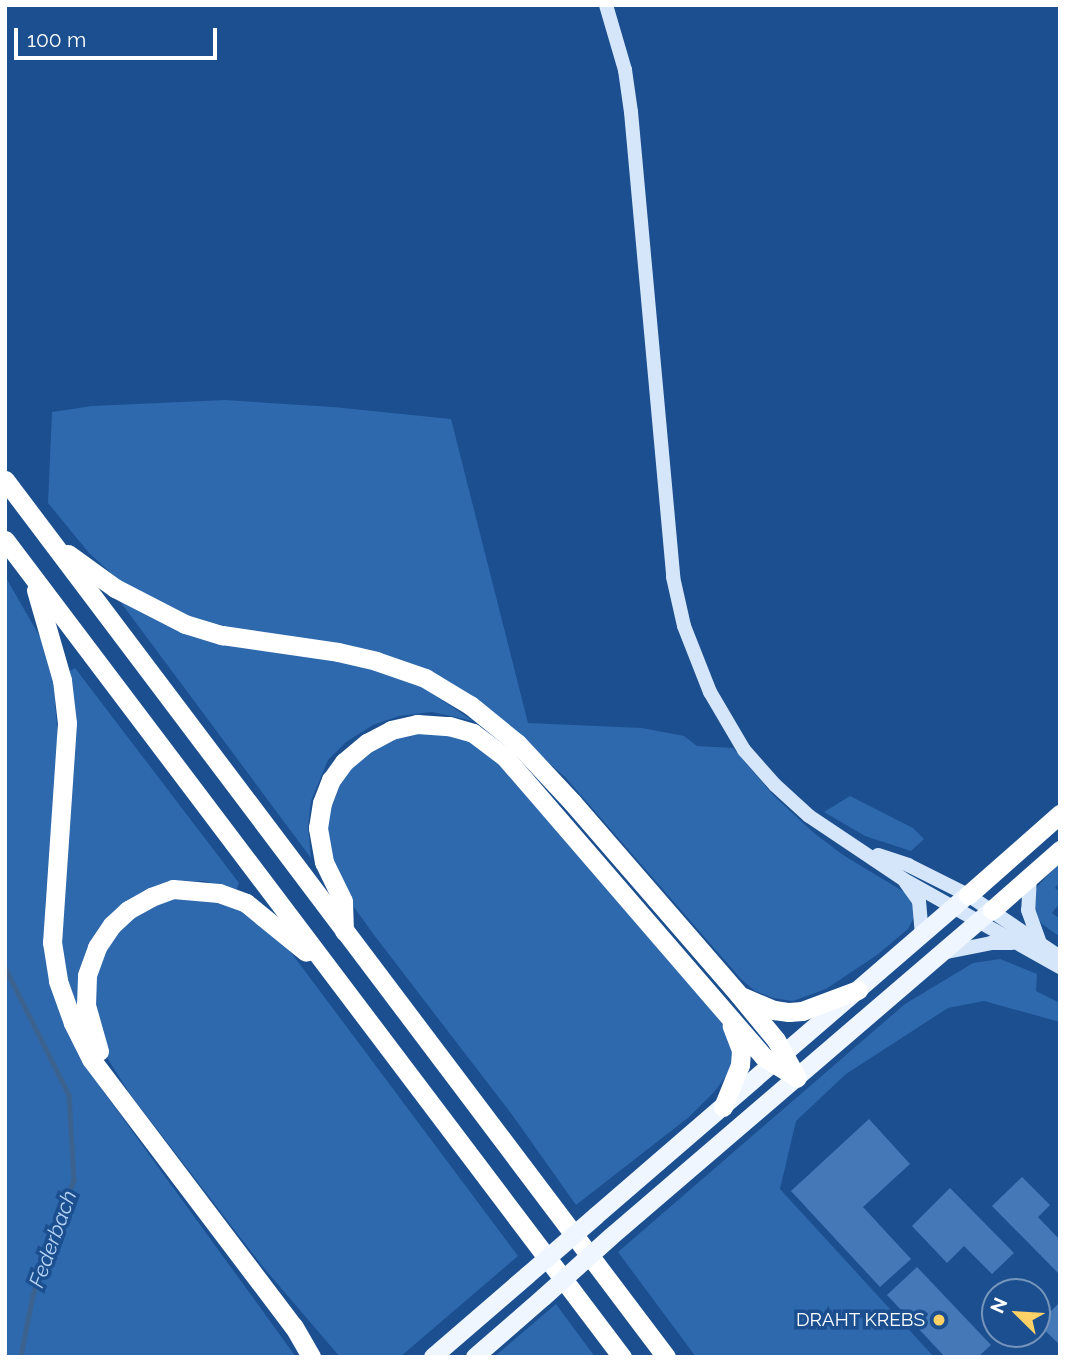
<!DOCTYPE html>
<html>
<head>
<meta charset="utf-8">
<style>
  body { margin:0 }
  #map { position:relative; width:1065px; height:1362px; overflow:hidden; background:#1b4f8f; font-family:Raleway,sans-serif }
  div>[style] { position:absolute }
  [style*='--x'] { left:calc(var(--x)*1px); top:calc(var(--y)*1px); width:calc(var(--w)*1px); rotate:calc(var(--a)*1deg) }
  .green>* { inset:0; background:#2e69ad }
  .stream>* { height:4.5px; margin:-2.25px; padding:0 2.25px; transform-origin:2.25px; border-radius:2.25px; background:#3c6290 }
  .building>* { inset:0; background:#4478b7 }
  .secondary>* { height:14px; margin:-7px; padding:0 7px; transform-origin:7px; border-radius:7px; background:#d6e6fa }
  .primary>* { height:18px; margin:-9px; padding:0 9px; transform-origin:9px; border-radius:9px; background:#f0f6ff }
  .highway>* { height:19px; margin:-9.5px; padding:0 9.5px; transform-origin:9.5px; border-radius:9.5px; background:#fff }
  .primary-bridge>* { height:18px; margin:-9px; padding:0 9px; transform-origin:9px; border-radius:9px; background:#f0f6ff }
  .dots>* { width:19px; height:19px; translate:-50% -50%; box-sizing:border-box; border:4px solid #1b4f8f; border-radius:50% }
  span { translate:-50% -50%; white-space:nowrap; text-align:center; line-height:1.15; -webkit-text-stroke:7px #1b4f8f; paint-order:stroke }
  .poi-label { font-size:19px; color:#fff }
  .right { translate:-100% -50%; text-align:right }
  .water-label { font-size:21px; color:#b5d3f5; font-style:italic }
  .frame { position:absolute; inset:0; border:7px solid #fff; pointer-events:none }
  .north { position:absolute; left:981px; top:1278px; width:70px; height:70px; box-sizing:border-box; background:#1b4f8f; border:2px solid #7695bc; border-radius:50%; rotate:294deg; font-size:19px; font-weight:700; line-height:28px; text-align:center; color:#fff }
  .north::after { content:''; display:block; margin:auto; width:24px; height:32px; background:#ffd166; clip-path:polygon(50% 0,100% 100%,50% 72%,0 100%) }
  .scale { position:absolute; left:14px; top:28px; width:203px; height:32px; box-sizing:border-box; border:4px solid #fff; border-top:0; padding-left:9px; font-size:21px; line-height:24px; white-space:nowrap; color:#fff; -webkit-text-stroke:5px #1b4f8f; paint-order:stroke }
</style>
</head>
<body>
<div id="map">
  <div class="green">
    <i style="clip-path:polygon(225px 400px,333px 407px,451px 419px,528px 723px,642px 728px,684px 736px,697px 746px,733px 748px,774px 796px,814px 833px,843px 855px,906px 893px,914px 906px,915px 915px,908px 929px,877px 955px,826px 989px,793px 1001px,773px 998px,755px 991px,741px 979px,565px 777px,475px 699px,166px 609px,125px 586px,89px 553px,48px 503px,52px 412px,92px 406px)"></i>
    <i style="clip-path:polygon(5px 576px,44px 644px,53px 678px,58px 738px,45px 907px,82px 1062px,296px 1357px,5px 1357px)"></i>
    <i style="clip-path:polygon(119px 600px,184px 632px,328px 657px,380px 670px,417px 683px,473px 721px,432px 712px,399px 716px,373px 725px,346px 742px,328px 760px,311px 801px,308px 827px,311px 858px)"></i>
    <i style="clip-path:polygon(75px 668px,239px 883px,236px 891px,204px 881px,172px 883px,118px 908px,79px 1013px,69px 989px,60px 954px,68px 672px)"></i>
    <i style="clip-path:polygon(407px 732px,459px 734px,505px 766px,703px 998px,724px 1026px,732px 1044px,733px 1060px,727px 1075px,715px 1091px,689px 1117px,576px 1205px,513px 1116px,374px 935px,343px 892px,327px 853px,325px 825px,331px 796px,359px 755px)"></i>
    <i style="clip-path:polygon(850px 796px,913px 828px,924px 839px,911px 851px,865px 836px,824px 812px)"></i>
    <i style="clip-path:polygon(1060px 862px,1060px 882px,1055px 888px,1060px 892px,1060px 903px,1052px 913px,1060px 919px,1060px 937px,1042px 924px,1035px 914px,1032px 901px,1037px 887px)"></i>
    <i style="clip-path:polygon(182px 897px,217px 899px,251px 914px,278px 935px,518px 1256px,400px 1357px,340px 1357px,263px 1267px,130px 1094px,104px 1053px,91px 1013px,94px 975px,111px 936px,145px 908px)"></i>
    <i style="clip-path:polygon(1000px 959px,1037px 974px,1036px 991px,1060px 1003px,1060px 1022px,984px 1001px,948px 1008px,846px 1074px,796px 1121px,780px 1189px,934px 1357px,696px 1357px,618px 1252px,905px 1004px,973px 963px)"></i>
    <i style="clip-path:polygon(556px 1304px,595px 1357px,494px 1357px)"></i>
  </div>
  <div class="stream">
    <i style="--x:5;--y:967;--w:143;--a:63.4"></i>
    <i style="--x:69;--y:1095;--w:85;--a:86.6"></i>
    <i style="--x:74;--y:1180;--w:122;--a:109.6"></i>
    <i style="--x:33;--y:1295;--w:63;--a:101"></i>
  </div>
  <div class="building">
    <i style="clip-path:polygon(869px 1119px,910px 1164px,863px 1207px,911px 1259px,880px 1287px,791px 1191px)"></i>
    <i style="clip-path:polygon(1022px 1177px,1050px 1205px,1038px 1217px,1060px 1240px,1060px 1275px,992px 1206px)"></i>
    <i style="clip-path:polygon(950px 1188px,1014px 1253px,992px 1274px,964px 1246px,947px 1263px,912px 1226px)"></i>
    <i style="clip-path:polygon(917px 1267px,991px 1345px,978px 1357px,945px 1357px,887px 1295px)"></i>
    <i style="clip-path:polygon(1060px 1302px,1060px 1342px,1058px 1343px,1038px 1324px)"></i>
  </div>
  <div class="secondary">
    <i style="--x:606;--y:5;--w:68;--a:73.7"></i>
    <i style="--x:625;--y:70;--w:42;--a:81.9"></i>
    <i style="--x:631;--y:112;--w:467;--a:84.8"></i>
    <i style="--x:673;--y:577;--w:50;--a:77.3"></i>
    <i style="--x:684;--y:626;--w:71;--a:68.5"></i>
    <i style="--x:710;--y:692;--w:67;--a:59.6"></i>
    <i style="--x:744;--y:750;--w:47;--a:48.5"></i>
    <i style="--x:775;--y:785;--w:46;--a:42.4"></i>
    <i style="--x:809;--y:816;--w:113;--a:33.8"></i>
    <i style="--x:903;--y:879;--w:180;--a:29.3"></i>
    <i style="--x:878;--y:855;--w:32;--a:18"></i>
    <i style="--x:908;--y:865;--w:67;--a:26.6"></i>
    <i style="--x:968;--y:895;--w:111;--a:34"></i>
    <i style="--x:1030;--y:876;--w:34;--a:93"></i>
    <i style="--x:1028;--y:910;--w:32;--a:70"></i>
    <i style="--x:906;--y:883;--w:22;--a:54"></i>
    <i style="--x:919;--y:901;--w:34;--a:85"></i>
    <i style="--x:942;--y:953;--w:50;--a:-11.5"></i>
    <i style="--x:991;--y:943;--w:21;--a:0"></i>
  </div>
  <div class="primary">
    <i style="--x:596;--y:1216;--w:491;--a:-40.8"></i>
    <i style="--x:612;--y:1236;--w:501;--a:-40.63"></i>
    <i style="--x:433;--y:1357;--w:125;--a:-40.8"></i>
    <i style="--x:475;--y:1357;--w:91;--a:-41"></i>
  </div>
  <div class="highway">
    <i style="--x:5;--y:480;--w:1098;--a:52.99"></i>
    <i style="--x:5;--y:540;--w:1024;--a:52.94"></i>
    <i style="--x:68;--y:554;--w:58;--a:35.9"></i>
    <i style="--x:115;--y:588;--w:79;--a:27.2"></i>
    <i style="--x:185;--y:624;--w:39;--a:17"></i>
    <i style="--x:222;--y:635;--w:117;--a:8.3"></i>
    <i style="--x:338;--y:652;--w:39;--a:13"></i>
    <i style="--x:376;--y:661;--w:52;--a:19.1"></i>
    <i style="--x:425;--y:678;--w:52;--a:31"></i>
    <i style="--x:470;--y:705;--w:60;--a:39"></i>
    <i style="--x:517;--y:743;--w:81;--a:47"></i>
    <i style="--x:572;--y:802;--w:255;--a:49.1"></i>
    <i style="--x:739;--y:995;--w:58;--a:50.6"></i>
    <i style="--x:776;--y:1040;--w:43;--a:61.1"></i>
    <i style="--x:36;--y:590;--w:94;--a:73.9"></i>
    <i style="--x:62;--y:680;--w:43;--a:83.4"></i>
    <i style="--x:67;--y:723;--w:220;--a:93.9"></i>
    <i style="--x:52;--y:942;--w:39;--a:81"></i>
    <i style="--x:58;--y:981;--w:45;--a:70.3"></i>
    <i style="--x:73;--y:1023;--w:40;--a:63.4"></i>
    <i style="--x:91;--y:1059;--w:336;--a:52.9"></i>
    <i style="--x:294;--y:1327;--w:34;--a:60"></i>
    <i style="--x:968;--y:895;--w:123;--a:-41.4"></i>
    <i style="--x:992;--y:910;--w:91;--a:-41.4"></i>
    <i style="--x:344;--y:931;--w:30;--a:-92"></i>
    <i style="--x:343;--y:901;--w:43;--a:-116"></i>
    <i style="--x:324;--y:862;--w:35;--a:-100"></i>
    <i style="--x:318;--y:828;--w:25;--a:-81"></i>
    <i style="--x:322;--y:803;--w:25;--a:-69"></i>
    <i style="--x:331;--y:780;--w:22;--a:-54"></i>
    <i style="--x:344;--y:762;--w:30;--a:-40"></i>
    <i style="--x:367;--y:743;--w:27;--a:-28"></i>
    <i style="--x:391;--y:730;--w:27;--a:-13"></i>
    <i style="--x:417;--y:724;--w:32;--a:4"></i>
    <i style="--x:449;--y:726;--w:25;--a:16"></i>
    <i style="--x:473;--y:733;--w:39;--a:37"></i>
    <i style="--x:504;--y:756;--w:398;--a:49.2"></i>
    <i style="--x:764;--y:1057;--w:36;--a:32"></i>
    <i style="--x:743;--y:997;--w:34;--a:23"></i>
    <i style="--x:774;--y:1010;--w:15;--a:8"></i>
    <i style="--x:789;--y:1012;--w:13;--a:-4"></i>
    <i style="--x:802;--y:1011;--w:60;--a:-20.6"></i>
    <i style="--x:99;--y:1051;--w:48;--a:-105.8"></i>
    <i style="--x:86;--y:1005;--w:30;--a:-88"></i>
    <i style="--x:87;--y:975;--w:30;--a:-70"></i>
    <i style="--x:97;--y:947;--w:27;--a:-56"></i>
    <i style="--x:112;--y:925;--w:22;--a:-43"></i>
    <i style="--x:128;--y:910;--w:26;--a:-29"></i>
    <i style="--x:151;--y:897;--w:23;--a:-20"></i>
    <i style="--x:173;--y:889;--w:46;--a:5"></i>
    <i style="--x:219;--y:893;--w:29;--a:20"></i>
    <i style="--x:246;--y:903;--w:77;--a:39.2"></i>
    <i style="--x:723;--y:1107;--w:45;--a:-68"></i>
    <i style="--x:740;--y:1065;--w:15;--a:-86"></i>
    <i style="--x:741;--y:1050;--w:26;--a:-111"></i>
  </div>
  <div class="primary-bridge">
    <i style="--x:528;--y:1275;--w:90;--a:-40.9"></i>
    <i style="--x:544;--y:1297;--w:91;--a:-41.9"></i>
  </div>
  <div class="dots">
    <i style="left:939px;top:1320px;background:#ffd166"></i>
  </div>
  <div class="poi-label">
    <span class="right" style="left:925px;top:1320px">DRAHT KREBS</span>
  </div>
  <div class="water-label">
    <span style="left:53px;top:1239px;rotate:-70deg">Federbach</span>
  </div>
  <div class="frame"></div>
  <div class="north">N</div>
  <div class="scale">100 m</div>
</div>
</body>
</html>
